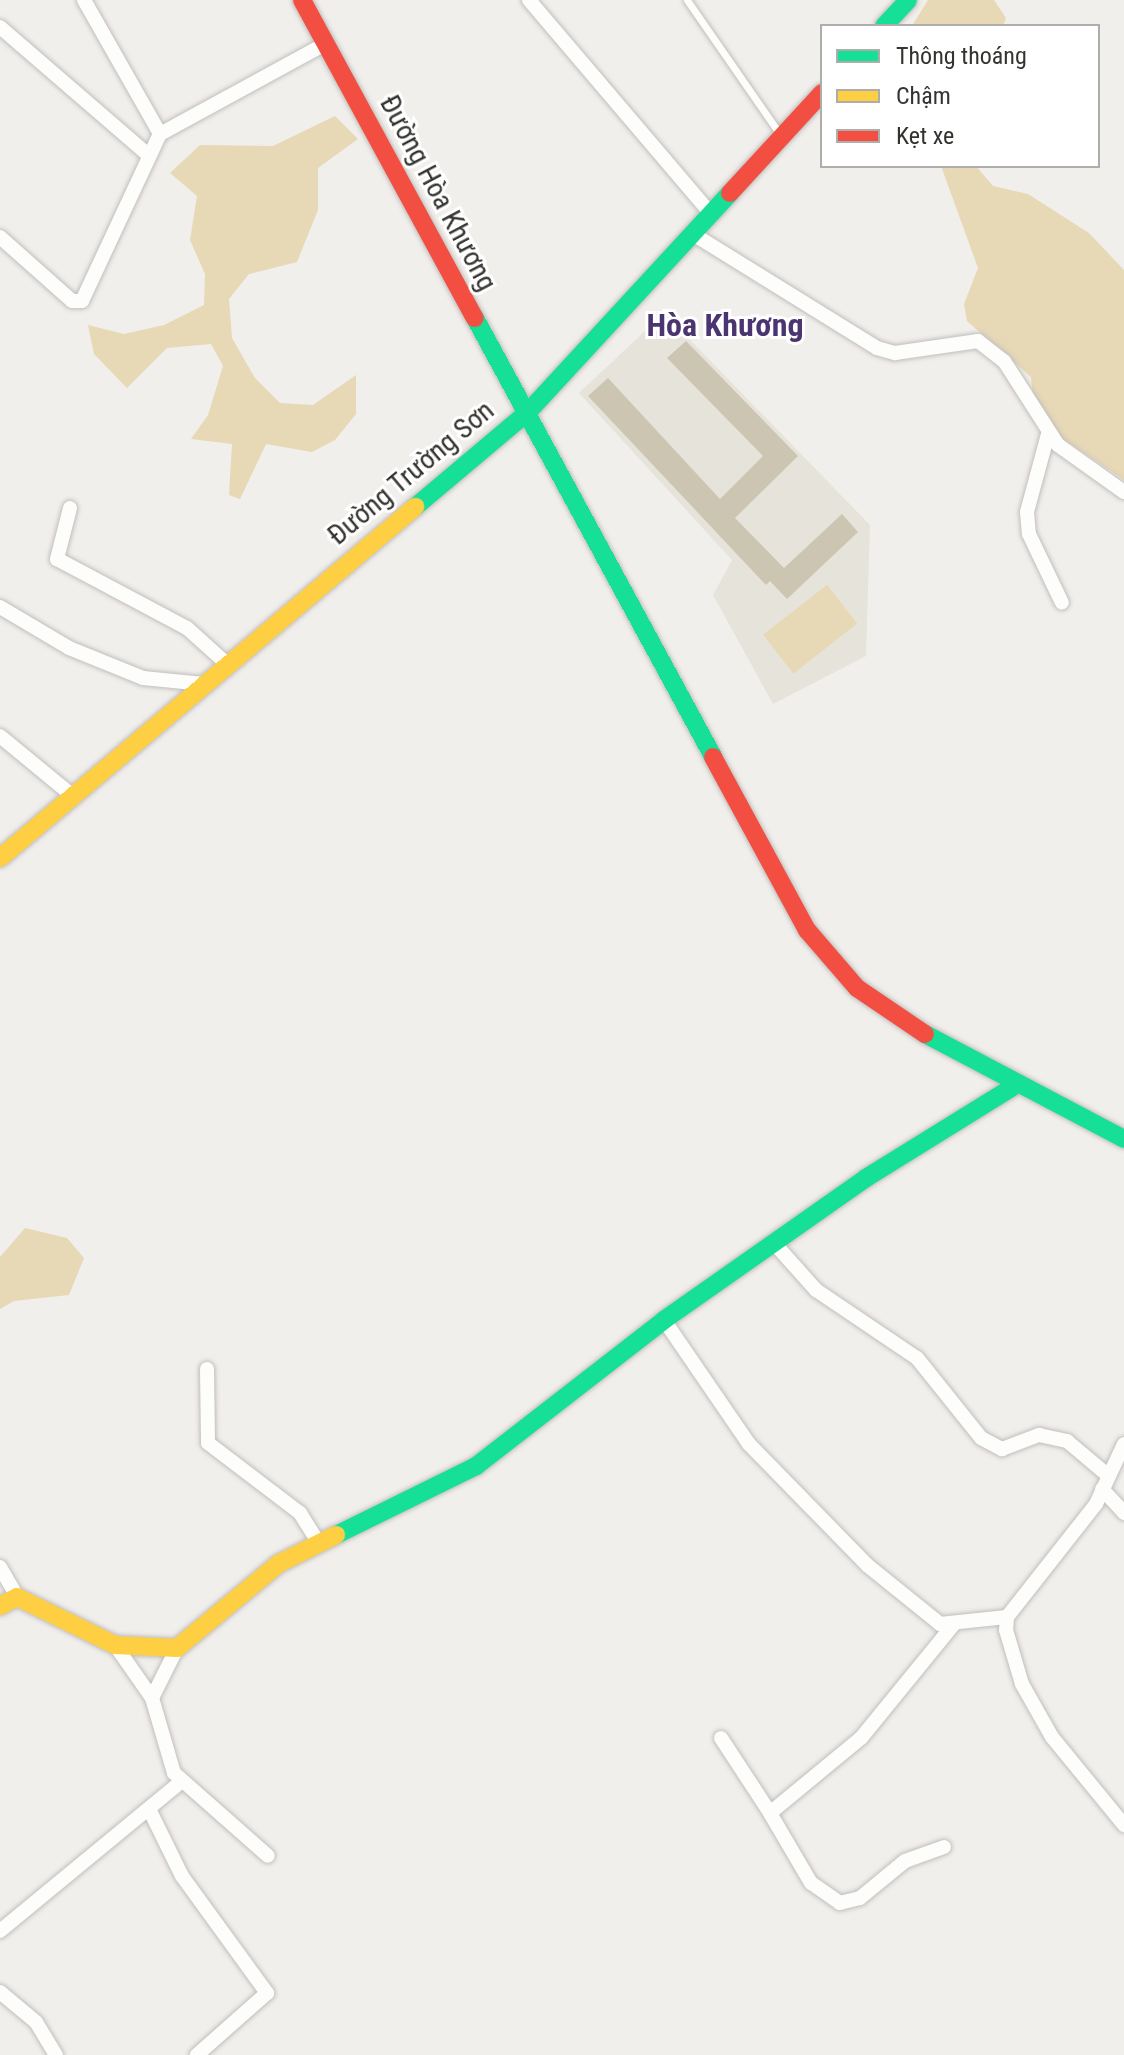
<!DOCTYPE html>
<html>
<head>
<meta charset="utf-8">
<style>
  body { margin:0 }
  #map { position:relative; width:1124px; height:2055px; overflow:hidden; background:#f1efec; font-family:"Roboto Condensed",sans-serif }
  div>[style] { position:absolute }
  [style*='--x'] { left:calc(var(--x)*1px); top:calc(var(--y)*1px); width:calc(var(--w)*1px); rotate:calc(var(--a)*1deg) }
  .built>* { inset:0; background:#e6e3da }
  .green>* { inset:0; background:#e7d8b6; transform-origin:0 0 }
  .building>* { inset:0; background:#ccc5b2 }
  .roads { filter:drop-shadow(0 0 2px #c1bfbd) drop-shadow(0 0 2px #c1bfbd) }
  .lane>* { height:7px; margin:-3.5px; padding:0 3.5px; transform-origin:3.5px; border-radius:3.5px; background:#fdfdfc }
  .street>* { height:14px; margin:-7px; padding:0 7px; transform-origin:7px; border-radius:7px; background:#fdfdfc }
  .fast>* { height:18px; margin:-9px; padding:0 9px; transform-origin:9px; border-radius:9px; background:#16e098 }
  .slow>* { height:18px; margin:-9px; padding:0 9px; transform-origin:9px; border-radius:9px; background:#ffcf43 }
  .jam>* { height:18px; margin:-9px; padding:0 9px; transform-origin:9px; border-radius:9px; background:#f24e42 }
  span { translate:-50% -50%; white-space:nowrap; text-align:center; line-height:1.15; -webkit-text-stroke:6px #fff; paint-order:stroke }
  .street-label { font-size:28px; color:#343330 }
  .quarter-label { font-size:32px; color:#4b3571; font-weight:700 }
  .legend { position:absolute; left:820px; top:24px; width:280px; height:144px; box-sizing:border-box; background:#fff; border:2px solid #aeadac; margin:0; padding:10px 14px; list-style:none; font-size:24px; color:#343330 }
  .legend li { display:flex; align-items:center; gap:16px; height:40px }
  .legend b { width:40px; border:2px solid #aeadac }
</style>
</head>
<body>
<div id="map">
  <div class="built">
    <i style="clip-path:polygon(664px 313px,870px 525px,866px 656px,773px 704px,713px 595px,732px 560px,579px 393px)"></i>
  </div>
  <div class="green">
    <i style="clip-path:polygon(928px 0,994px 0,1006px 18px,1003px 26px,912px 26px)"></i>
    <i style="clip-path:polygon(335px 116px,358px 139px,318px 168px,318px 210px,297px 262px,249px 274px,229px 299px,232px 338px,255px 378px,280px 403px,313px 405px,356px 375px,356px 414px,335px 440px,312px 452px,266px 444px,240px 499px,229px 495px,232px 444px,191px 439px,208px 415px,223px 366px,211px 344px,167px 348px,127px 388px,94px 354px,88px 325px,124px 334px,164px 325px,204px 305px,205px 274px,190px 240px,197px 196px,170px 173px,200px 145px,273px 146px)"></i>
    <i style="clip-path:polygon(941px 166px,976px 166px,993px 186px,1028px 194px,1089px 233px,1124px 270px,1124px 480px,1035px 420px,1031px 377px,967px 321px,964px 304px,978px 268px)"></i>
    <i style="left:827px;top:585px;width:49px;height:81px;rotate:52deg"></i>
    <i style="clip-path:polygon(25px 1228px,67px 1238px,84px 1258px,69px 1295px,14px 1301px,0 1309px,0 1257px)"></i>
  </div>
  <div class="building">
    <i style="clip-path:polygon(686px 341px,798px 456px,735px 518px,784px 568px,842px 514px,858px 532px,787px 599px,770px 581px,766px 585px,588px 396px,608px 378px,720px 499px,763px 456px,667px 358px)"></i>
  </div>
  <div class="roads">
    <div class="lane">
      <i style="--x:687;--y:0;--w:162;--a:55.3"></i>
    </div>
    <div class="street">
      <i style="--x:84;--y:0;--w:154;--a:60.4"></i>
      <i style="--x:529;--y:0;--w:281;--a:49.6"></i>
      <i style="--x:0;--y:27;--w:194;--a:40.8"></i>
      <i style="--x:693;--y:234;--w:216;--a:31.8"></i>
      <i style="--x:877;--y:348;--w:19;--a:16"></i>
      <i style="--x:895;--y:353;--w:84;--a:-8.2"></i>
      <i style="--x:978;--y:341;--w:33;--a:38"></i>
      <i style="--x:1004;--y:361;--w:100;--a:57.3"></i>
      <i style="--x:1058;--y:445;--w:81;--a:35.5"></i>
      <i style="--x:0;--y:237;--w:96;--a:41.6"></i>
      <i style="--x:72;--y:301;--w:10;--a:0"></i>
      <i style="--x:82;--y:301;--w:184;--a:-65"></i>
      <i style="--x:160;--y:134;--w:190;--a:-28.6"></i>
      <i style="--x:1048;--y:434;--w:81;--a:105.1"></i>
      <i style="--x:1027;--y:512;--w:22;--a:85"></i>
      <i style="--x:1029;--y:534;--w:76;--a:64.4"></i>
      <i style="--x:70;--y:508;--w:53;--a:104.3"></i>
      <i style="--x:57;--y:559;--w:147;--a:28"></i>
      <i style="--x:187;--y:628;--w:54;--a:42"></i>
      <i style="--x:0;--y:607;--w:80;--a:30.7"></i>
      <i style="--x:69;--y:648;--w:80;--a:22.1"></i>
      <i style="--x:143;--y:678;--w:61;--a:5.6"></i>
      <i style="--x:0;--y:736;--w:96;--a:39.5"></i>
      <i style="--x:774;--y:1243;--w:63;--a:48.2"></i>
      <i style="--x:816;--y:1290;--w:122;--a:34"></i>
      <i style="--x:917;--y:1358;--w:102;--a:51.3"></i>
      <i style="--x:981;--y:1438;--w:24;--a:28"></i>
      <i style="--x:1002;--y:1449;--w:40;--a:-21"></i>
      <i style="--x:1039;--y:1435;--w:29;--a:12"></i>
      <i style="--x:1067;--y:1441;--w:50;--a:40.1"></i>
      <i style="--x:664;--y:1320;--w:150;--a:55.6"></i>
      <i style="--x:749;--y:1444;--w:169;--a:45.7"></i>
      <i style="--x:867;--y:1565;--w:94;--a:38.9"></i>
      <i style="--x:940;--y:1624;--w:67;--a:-6"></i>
      <i style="--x:207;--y:1369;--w:74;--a:89.2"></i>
      <i style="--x:208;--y:1443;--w:116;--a:37.3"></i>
      <i style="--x:300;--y:1513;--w:32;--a:58"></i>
      <i style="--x:1124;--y:1444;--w:66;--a:115"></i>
      <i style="--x:1096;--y:1504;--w:144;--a:128.2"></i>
      <i style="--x:1007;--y:1617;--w:13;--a:94"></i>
      <i style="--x:1006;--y:1630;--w:56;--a:73.5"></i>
      <i style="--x:1022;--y:1684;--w:61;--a:60.5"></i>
      <i style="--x:1052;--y:1737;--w:114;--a:50.7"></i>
      <i style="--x:1102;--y:1489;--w:33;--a:47"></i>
      <i style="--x:0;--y:1567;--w:34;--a:60"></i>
      <i style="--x:115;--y:1645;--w:65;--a:55.1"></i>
      <i style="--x:152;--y:1698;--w:78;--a:73.7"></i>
      <i style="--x:174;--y:1773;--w:125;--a:41.4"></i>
      <i style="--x:152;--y:1698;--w:56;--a:-63.4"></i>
      <i style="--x:721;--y:1738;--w:90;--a:56.8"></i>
      <i style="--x:151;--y:1813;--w:70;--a:63.8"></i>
      <i style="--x:182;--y:1876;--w:145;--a:54"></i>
      <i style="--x:267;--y:1993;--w:94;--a:138.5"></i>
      <i style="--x:944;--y:1847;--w:41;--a:160.3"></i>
      <i style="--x:905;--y:1861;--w:58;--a:140.6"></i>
      <i style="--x:860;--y:1898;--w:21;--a:166"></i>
      <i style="--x:840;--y:1903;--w:35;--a:-145"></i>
      <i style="--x:811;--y:1883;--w:81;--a:-120.4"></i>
      <i style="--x:770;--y:1813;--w:118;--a:-39.5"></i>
      <i style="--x:861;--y:1738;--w:146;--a:-50.8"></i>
      <i style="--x:0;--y:1931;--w:236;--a:-39.5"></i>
      <i style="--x:0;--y:1992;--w:47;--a:39.8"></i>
      <i style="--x:36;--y:2022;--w:39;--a:59"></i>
    </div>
    <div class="fast">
      <i style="--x:884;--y:26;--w:35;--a:-47"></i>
      <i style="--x:475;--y:318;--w:499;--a:61.5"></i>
      <i style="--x:415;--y:507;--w:148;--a:-40.1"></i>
      <i style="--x:528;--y:412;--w:298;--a:-47.3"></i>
      <i style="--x:925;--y:1034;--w:225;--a:27.8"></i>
      <i style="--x:336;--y:1535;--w:156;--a:-26.2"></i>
      <i style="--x:476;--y:1466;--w:238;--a:-37.8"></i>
      <i style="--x:664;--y:1320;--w:247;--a:-35.1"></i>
      <i style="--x:866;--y:1178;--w:173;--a:-31.8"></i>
    </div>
    <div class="slow">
      <i style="--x:0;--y:858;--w:544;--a:-40.22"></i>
      <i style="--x:0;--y:1606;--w:19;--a:-28"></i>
      <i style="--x:17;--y:1597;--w:109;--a:26.1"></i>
      <i style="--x:115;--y:1645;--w:62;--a:2.8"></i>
      <i style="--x:177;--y:1648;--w:131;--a:-39.7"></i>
      <i style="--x:278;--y:1564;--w:65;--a:-26.6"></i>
    </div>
    <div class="jam">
      <i style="--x:302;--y:0;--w:362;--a:61.5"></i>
      <i style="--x:730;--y:193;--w:136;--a:-47.4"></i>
      <i style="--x:713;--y:757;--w:197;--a:61.5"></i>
      <i style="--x:807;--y:930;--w:77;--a:49.2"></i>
      <i style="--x:857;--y:988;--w:82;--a:34.1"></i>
    </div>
  </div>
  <div class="street-label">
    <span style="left:438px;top:193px;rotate:62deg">Đường Hòa Khương</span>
    <span style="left:411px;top:473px;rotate:-40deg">Đường Trường Sơn</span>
  </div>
  <div class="quarter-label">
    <span style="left:725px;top:325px">Hòa Khương</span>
  </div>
  <ul class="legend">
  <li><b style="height:10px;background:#16e098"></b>Thông thoáng</li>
  <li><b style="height:10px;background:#ffcf43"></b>Chậm</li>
  <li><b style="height:10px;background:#f24e42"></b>Kẹt xe</li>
  </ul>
</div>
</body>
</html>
